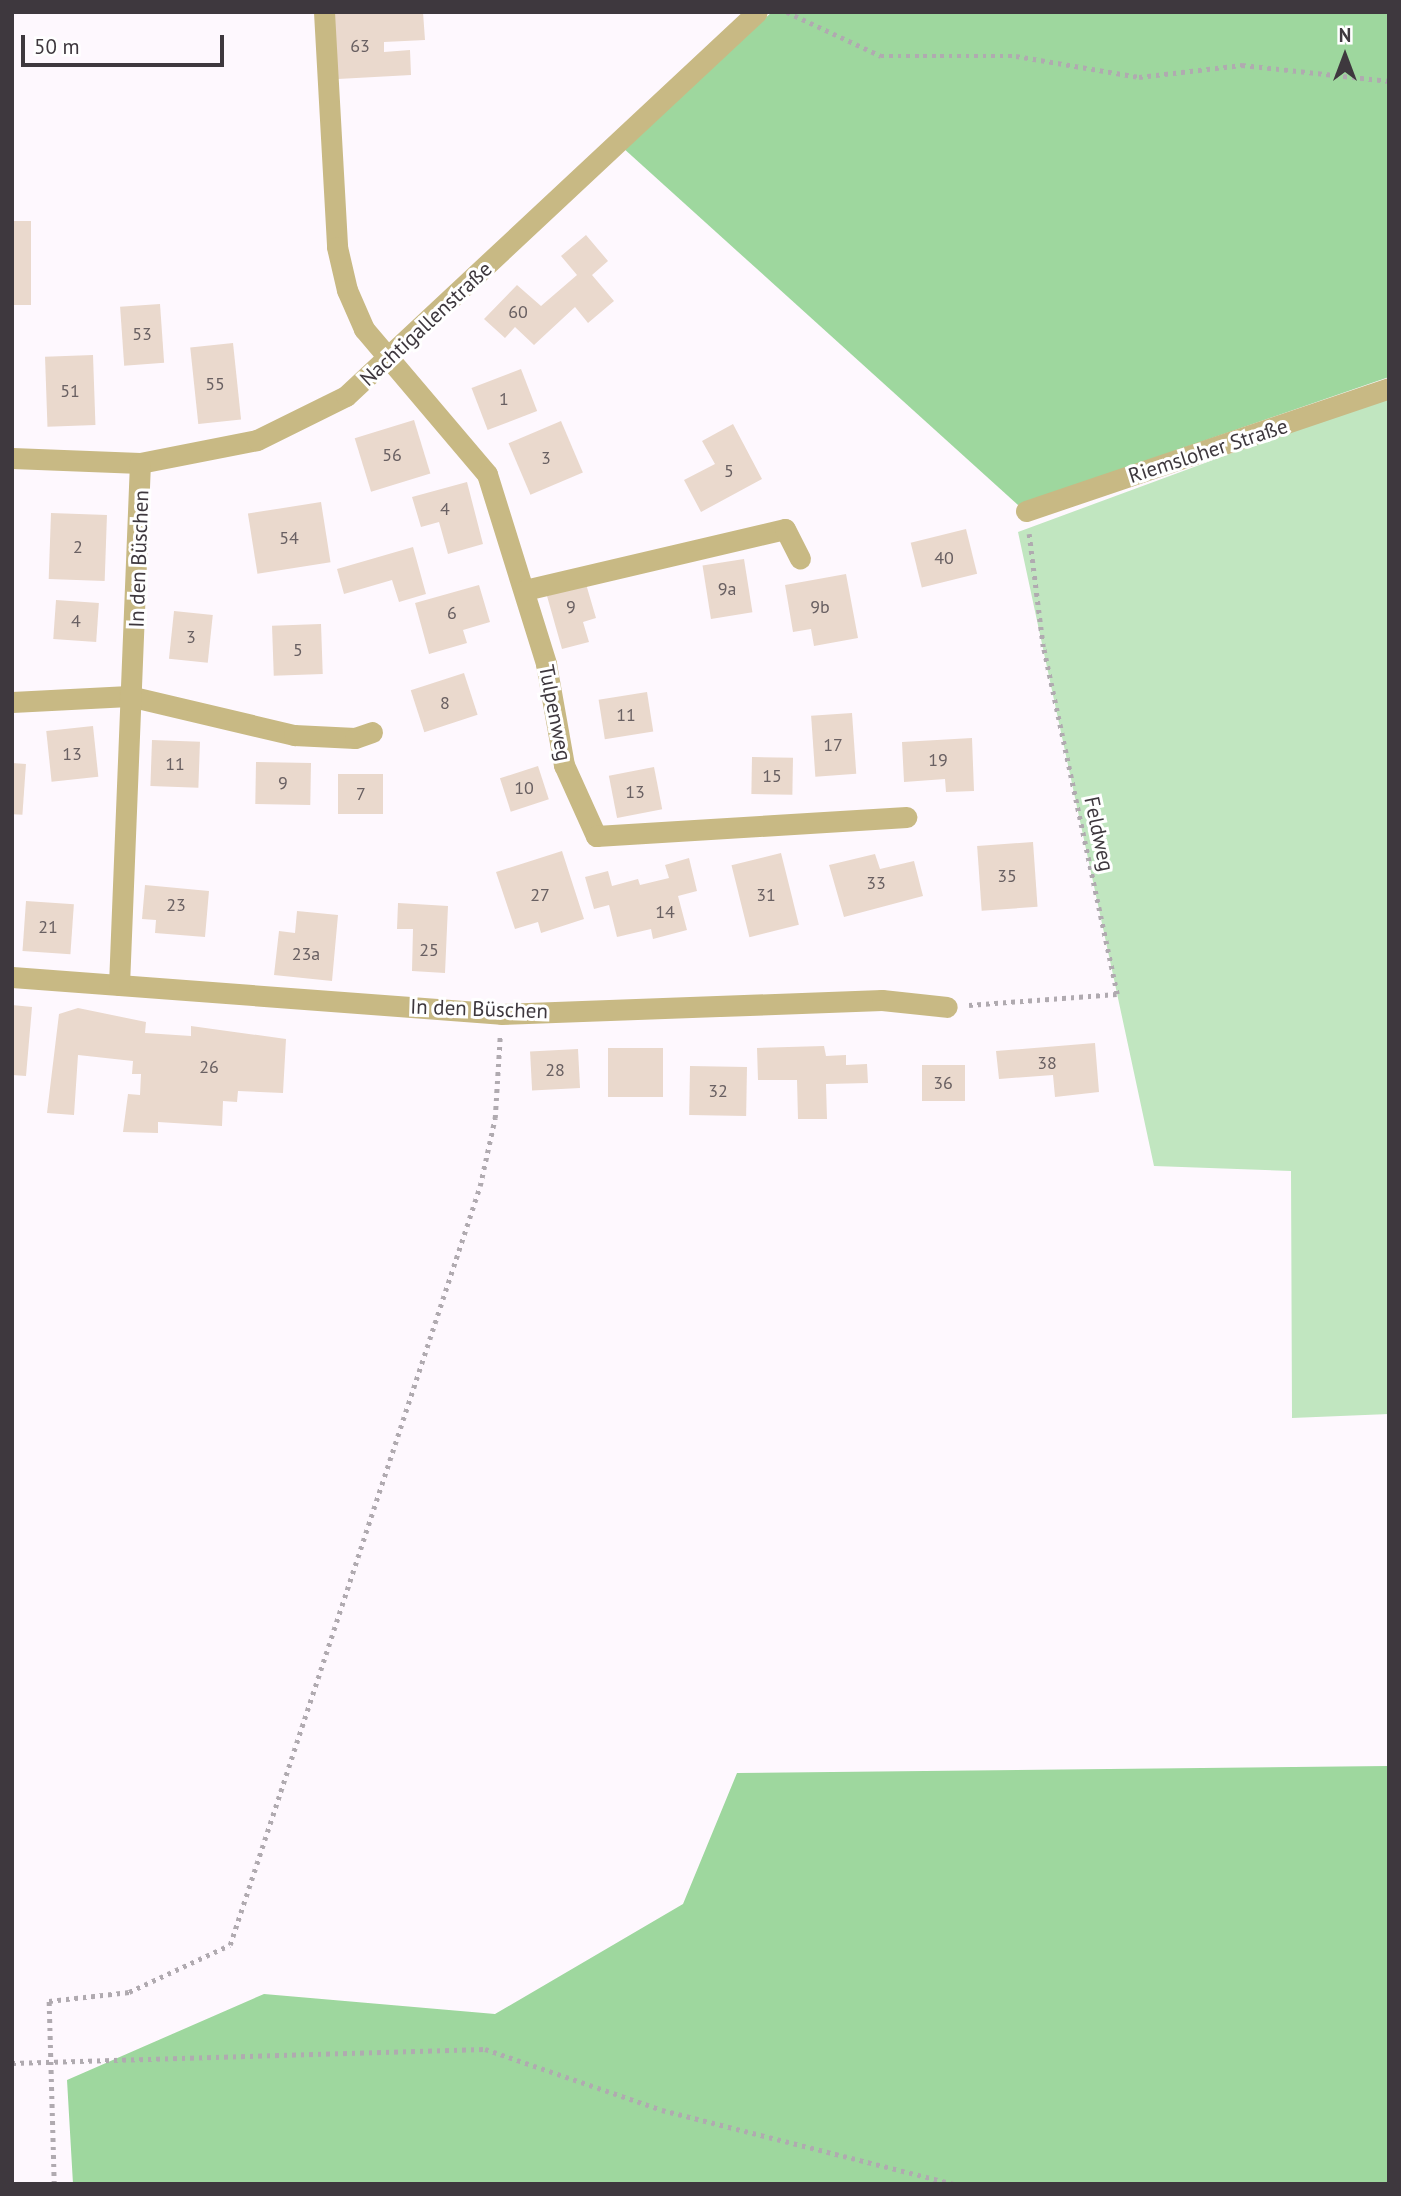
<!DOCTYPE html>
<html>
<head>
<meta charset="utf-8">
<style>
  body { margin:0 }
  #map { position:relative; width:1401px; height:2196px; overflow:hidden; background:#fef8fe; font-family:"PT Sans",sans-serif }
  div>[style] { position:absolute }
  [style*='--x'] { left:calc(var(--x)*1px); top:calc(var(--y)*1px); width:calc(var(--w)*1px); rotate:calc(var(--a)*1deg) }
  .green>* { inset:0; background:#c1e6c0 }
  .forest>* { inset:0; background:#9ed79e }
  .building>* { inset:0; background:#ead9cd; transform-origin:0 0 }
  .path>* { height:4.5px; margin-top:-2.25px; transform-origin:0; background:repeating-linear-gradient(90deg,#b0aab0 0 3.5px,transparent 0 8.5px) }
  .minor>* { height:21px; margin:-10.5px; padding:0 10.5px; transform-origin:10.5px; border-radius:10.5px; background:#c8b984 }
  span { translate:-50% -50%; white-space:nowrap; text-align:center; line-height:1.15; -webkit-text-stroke:6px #fff; paint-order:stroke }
  .number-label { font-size:18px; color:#696062 }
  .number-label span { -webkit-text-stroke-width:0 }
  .street-label { font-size:21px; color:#3e383e }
  .frame { position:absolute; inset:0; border:14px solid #3e383e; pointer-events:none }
  .north { position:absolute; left:1310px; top:21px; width:70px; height:70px; -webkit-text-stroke:5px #fff; paint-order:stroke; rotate:0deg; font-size:19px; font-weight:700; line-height:28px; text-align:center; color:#3e383e }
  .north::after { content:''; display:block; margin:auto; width:24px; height:32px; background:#3e383e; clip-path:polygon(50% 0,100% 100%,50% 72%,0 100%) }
  .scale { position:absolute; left:21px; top:35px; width:203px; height:32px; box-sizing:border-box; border:4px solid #3e383e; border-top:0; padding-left:9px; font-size:21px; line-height:24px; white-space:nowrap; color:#3e383e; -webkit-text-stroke:5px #fff; paint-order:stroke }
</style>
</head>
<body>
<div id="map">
  <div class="green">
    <i style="clip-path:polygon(1389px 395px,1389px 1414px,1292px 1418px,1291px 1171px,1154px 1166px,1018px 532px)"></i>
  </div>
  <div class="forest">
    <i style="clip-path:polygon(772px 12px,1389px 12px,1389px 377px,1018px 505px,622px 147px)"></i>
    <i style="clip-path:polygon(1388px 1766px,1389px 2184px,73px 2184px,67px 2080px,264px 1994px,495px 2014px,683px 1904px,737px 1773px)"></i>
  </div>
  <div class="building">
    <i style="clip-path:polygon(334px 12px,423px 12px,425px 40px,384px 42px,384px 52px,410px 50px,411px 75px,338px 79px)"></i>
    <i style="left:12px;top:221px;width:19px;height:84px"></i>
    <i style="clip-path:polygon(586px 235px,608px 261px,592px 275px,614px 301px,588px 323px,575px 307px,534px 345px,515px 327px,505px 338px,484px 319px,517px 285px,541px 306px,577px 275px,561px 256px)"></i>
    <i style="left:160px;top:304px;width:59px;height:40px;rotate:86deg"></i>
    <i style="left:233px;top:343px;width:77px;height:43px;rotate:84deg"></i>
    <i style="left:93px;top:355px;width:70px;height:48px;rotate:88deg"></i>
    <i style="left:521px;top:369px;width:45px;height:53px;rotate:69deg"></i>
    <i style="left:414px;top:420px;width:56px;height:62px;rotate:73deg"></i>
    <i style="left:561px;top:421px;width:56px;height:57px;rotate:67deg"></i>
    <i style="clip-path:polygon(733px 424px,762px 479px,701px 512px,684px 480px,715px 464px,702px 441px)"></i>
    <i style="clip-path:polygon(467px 482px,483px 544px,448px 554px,439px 522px,421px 527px,412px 497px)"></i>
    <i style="left:321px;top:502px;width:61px;height:74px;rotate:81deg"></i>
    <i style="left:51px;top:513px;width:56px;height:66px;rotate:2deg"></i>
    <i style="left:966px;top:529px;width:46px;height:57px;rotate:76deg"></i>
    <i style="clip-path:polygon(413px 547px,426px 594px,399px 602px,392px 580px,344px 594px,337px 569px)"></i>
    <i style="left:744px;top:559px;width:54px;height:42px;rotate:81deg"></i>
    <i style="clip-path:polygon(846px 574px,858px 638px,814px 646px,811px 629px,793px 632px,785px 585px)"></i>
    <i style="clip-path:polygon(586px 584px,596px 618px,583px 622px,589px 642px,562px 649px,547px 596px)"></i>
    <i style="clip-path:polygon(479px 585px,490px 622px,463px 630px,467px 643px,429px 654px,415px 603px)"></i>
    <i style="left:56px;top:600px;width:43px;height:39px;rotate:4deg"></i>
    <i style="left:174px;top:611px;width:39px;height:48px;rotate:6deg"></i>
    <i style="left:321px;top:624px;width:50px;height:49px;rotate:88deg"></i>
    <i style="left:464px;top:673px;width:44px;height:56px;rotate:72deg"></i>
    <i style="left:647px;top:692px;width:40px;height:49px;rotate:81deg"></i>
    <i style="left:852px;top:713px;width:61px;height:41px;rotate:86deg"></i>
    <i style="left:93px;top:726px;width:51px;height:47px;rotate:84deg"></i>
    <i style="clip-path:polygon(972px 738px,974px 791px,946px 792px,945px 779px,904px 782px,902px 742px)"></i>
    <i style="left:152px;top:740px;width:48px;height:46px;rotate:2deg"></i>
    <i style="left:752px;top:757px;width:41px;height:37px;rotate:1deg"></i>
    <i style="left:256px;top:762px;width:55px;height:42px;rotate:1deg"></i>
    <i style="left:12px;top:763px;width:14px;height:51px;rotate:4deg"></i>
    <i style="left:538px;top:766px;width:35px;height:40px;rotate:72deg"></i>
    <i style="left:654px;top:767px;width:43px;height:46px;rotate:79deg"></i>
    <i style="left:338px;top:774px;width:45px;height:40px"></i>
    <i style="left:1033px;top:842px;width:65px;height:56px;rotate:86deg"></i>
    <i style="clip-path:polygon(562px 851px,584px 919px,541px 933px,538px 922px,515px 929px,496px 872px)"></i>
    <i style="left:781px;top:853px;width:74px;height:51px;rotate:76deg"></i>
    <i style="clip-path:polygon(875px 854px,880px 869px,914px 861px,923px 896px,844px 917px,829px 865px)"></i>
    <i style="clip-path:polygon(689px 858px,697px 891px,678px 896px,687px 930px,653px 939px,651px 929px,617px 937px,609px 905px,594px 909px,585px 877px,608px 871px,612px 886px,638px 879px,640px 885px,669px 878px,665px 865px)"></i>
    <i style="clip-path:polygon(145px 885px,209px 891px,205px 937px,155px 933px,156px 920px,142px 919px)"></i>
    <i style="left:26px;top:901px;width:48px;height:50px;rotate:4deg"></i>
    <i style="clip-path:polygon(398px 903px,448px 906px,445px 973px,412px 971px,413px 929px,397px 929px)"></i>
    <i style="clip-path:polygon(297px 911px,338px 915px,332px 981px,274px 975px,279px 931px,295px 933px)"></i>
    <i style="clip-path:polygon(12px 1005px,32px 1007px,26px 1076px,12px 1075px)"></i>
    <i style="clip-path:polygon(78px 1008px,146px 1022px,145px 1033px,191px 1036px,191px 1026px,286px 1039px,283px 1093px,238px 1091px,237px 1102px,223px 1101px,222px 1126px,158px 1122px,158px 1133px,123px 1132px,128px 1094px,140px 1095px,141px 1074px,132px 1074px,133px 1061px,78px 1055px,74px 1115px,47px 1113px,59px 1014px)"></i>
    <i style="clip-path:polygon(1095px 1043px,1099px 1092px,1055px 1097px,1053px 1075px,999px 1079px,996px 1051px)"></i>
    <i style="clip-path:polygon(824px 1046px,826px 1056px,846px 1055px,846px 1065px,867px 1064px,868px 1083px,826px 1084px,827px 1119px,798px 1119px,797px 1080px,758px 1080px,757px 1048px)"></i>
    <i style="left:608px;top:1048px;width:55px;height:49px"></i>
    <i style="left:578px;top:1049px;width:39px;height:48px;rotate:87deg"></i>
    <i style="left:922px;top:1065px;width:43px;height:36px"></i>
    <i style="left:690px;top:1066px;width:57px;height:49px;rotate:1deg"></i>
  </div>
  <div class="path">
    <i style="--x:787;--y:12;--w:104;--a:25.1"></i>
    <i style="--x:881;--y:56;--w:135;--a:0"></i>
    <i style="--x:1016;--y:56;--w:125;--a:9.7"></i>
    <i style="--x:1139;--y:77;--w:104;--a:-6.6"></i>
    <i style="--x:1242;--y:65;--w:148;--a:6.2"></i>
    <i style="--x:969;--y:1005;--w:148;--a:-4.3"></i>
    <i style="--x:1117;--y:994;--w:355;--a:-102"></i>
    <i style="--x:1043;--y:647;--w:114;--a:-97.1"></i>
    <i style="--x:12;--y:2063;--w:473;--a:-1.7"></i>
    <i style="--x:485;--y:2049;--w:187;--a:19"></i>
    <i style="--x:662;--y:2110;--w:302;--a:14.2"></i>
    <i style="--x:54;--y:2184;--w:183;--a:-91.6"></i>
    <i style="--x:49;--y:2001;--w:81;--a:-6.4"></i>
    <i style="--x:129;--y:1992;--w:111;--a:-25"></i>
    <i style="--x:230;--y:1945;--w:799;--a:-71.77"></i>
    <i style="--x:480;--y:1186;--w:70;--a:-77.6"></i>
    <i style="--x:495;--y:1118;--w:82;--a:-86.5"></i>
  </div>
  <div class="minor">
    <i style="--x:324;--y:12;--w:235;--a:86.8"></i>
    <i style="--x:337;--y:247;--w:44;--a:76.9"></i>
    <i style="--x:347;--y:290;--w:43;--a:66.4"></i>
    <i style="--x:364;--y:329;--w:190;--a:49.7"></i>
    <i style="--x:487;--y:474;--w:199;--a:72.7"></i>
    <i style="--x:546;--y:664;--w:103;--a:79.9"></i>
    <i style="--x:564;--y:765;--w:78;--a:65.7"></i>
    <i style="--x:596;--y:836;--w:311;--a:-3.5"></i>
    <i style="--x:12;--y:458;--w:128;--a:2.2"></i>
    <i style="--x:140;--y:463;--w:119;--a:-11.1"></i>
    <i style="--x:257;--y:440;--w:99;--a:-26.3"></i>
    <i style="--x:346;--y:396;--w:562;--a:-43.05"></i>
    <i style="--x:1026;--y:511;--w:383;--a:-18.7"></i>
    <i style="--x:525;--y:590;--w:267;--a:-13.2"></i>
    <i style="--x:785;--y:529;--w:33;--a:63"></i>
    <i style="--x:12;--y:702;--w:117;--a:-2.9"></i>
    <i style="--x:129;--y:696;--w:170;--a:13.3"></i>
    <i style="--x:294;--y:735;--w:61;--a:2.8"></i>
    <i style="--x:355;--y:738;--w:18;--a:-19"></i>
    <i style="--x:12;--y:977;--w:490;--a:4.3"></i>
    <i style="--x:501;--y:1014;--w:381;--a:-2.1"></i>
    <i style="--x:882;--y:1000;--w:65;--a:6.1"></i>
    <i style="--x:119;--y:985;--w:522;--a:-87.7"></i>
  </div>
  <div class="number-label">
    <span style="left:360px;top:46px">63</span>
    <span style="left:518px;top:312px">60</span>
    <span style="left:142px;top:334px">53</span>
    <span style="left:215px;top:384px">55</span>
    <span style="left:70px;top:391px">51</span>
    <span style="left:504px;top:399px">1</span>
    <span style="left:392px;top:455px">56</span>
    <span style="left:546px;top:458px">3</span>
    <span style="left:729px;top:471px">5</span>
    <span style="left:445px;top:509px">4</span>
    <span style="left:289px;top:538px">54</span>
    <span style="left:78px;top:547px">2</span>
    <span style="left:944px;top:558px">40</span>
    <span style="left:727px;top:589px">9a</span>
    <span style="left:571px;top:607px">9</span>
    <span style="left:820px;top:607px">9b</span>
    <span style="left:452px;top:613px">6</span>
    <span style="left:76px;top:621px">4</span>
    <span style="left:191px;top:637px">3</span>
    <span style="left:298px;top:650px">5</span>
    <span style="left:445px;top:703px">8</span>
    <span style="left:626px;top:715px">11</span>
    <span style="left:833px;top:745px">17</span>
    <span style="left:72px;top:754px">13</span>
    <span style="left:938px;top:760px">19</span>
    <span style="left:175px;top:764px">11</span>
    <span style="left:772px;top:776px">15</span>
    <span style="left:283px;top:783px">9</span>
    <span style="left:524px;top:788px">10</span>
    <span style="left:635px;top:792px">13</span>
    <span style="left:361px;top:794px">7</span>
    <span style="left:1007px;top:876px">35</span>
    <span style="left:876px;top:883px">33</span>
    <span style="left:540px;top:895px">27</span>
    <span style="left:766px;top:895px">31</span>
    <span style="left:176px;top:905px">23</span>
    <span style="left:665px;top:912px">14</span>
    <span style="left:48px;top:927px">21</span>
    <span style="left:429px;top:950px">25</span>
    <span style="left:306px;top:954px">23a</span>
    <span style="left:1047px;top:1063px">38</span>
    <span style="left:209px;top:1067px">26</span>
    <span style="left:555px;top:1070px">28</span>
    <span style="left:943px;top:1083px">36</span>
    <span style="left:718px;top:1091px">32</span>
  </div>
  <div class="street-label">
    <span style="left:426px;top:324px;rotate:-43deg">Nachtigallenstraße</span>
    <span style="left:1208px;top:451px;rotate:-18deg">Riemsloher Straße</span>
    <span style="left:139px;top:559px;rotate:-88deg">In den Büschen</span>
    <span style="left:555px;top:713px;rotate:79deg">Tulpenweg</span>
    <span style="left:1099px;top:834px;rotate:78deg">Feldweg</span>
    <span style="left:479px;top:1009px;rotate:2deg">In den Büschen</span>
  </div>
  <div class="frame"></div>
  <div class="north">N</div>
  <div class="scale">50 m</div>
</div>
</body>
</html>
